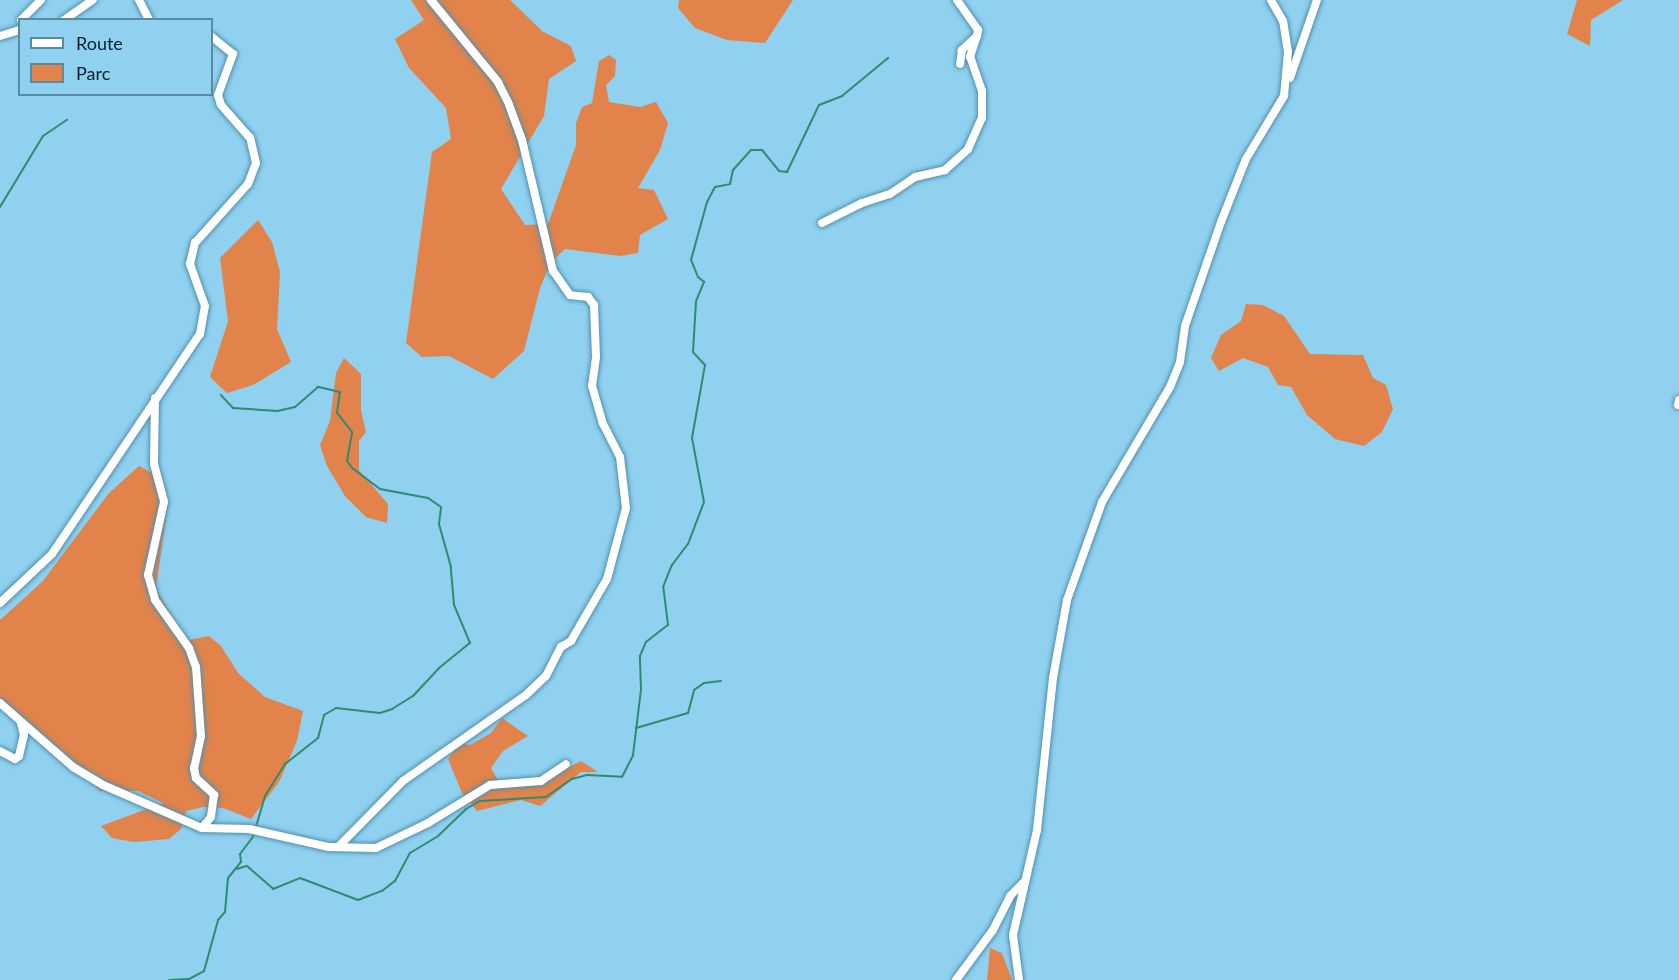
<!DOCTYPE html>
<html>
<head>
<meta charset="utf-8">
<style>
  body { margin:0 }
  #map { position:relative; width:1679px; height:980px; overflow:hidden; background:#90d1f0; font-family:Lato,sans-serif }
  div>[style] { position:absolute }
  [style*='--x'] { left:calc(var(--x)*1px); top:calc(var(--y)*1px); width:calc(var(--w)*1px); rotate:calc(var(--a)*1deg) }
  .green>* { inset:0; background:#e1834b }
  .stream>* { height:2px; margin:-1px; padding:0 1px; transform-origin:1px; border-radius:1px; background:#2e8b6f }
  .roads { filter:drop-shadow(0 0 2px #5191af) drop-shadow(0 0 2px #5191af) }
  .street>* { height:8px; margin:-4px; padding:0 4px; transform-origin:4px; border-radius:4px; background:#fff }
  span { translate:-50% -50%; white-space:nowrap; text-align:center; line-height:1.15; -webkit-text-stroke:5px #90d1f0; paint-order:stroke }
  .legend { position:absolute; left:18px; top:18px; width:195px; height:78px; box-sizing:border-box; background:#90d1f0; border:2px solid #588aa2; margin:0; padding:8px 10px; list-style:none; font-size:18px; color:#05202c }
  .legend li { display:flex; align-items:center; gap:12px; height:30px }
  .legend b { width:30px; border:2px solid #588aa2 }
</style>
</head>
<body>
<div id="map">
  <div class="green">
    <i style="clip-path:polygon(411px 0,510px 0,542px 31px,571px 46px,576px 61px,549px 79px,544px 116px,501px 189px,525px 225px,548px 224px,576px 145px,576px 123px,582px 107px,592px 103px,599px 61px,609px 55px,616px 60px,615px 76px,606px 85px,609px 102px,640px 107px,656px 102px,668px 123px,660px 150px,638px 188px,654px 190px,668px 219px,640px 235px,638px 253px,620px 256px,565px 249px,551px 262px,540px 288px,524px 351px,493px 379px,449px 356px,422px 357px,406px 343px,432px 152px,451px 139px,446px 108px,409px 68px,395px 39px,424px 20px)"></i>
    <i style="clip-path:polygon(679px 0,793px 0,765px 43px,727px 40px,695px 28px,678px 8px)"></i>
    <i style="clip-path:polygon(1577px 0,1623px 0,1591px 20px,1590px 46px,1567px 34px)"></i>
    <i style="clip-path:polygon(258px 220px,272px 242px,280px 272px,277px 329px,291px 362px,253px 385px,227px 393px,210px 377px,228px 321px,220px 258px)"></i>
    <i style="clip-path:polygon(1246px 304px,1263px 305px,1284px 316px,1310px 354px,1363px 355px,1373px 378px,1386px 385px,1393px 409px,1382px 432px,1364px 446px,1335px 439px,1307px 415px,1291px 387px,1278px 385px,1268px 367px,1243px 358px,1219px 371px,1211px 358px,1221px 335px,1241px 321px)"></i>
    <i style="clip-path:polygon(344px 358px,361px 374px,361px 410px,366px 432px,359px 441px,359px 470px,388px 504px,387px 523px,366px 517px,345px 496px,327px 466px,320px 445px,330px 421px,336px 373px)"></i>
    <i style="clip-path:polygon(139px 466px,156px 475px,168px 504px,156px 588px,176px 624px,189px 640px,209px 636px,221px 646px,238px 673px,265px 697px,303px 711px,297px 741px,279px 782px,251px 819px,223px 808px,203px 807px,186px 811px,181px 829px,169px 839px,134px 842px,112px 838px,101px 826px,163px 803px,138px 791px,99px 791px,88px 773px,0 701px,0 620px,42px 582px,109px 493px)"></i>
    <i style="clip-path:polygon(502px 718px,528px 736px,503px 751px,491px 768px,502px 787px,552px 776px,581px 761px,598px 772px,581px 772px,540px 806px,521px 800px,477px 811px,462px 793px,448px 759px,459px 743px,470px 745px,491px 733px)"></i>
    <i style="clip-path:polygon(990px 948px,1002px 953px,1012px 980px,987px 980px)"></i>
  </div>
  <div class="stream">
    <i style="--x:0;--y:207;--w:83;--a:-58.8"></i>
    <i style="--x:43;--y:136;--w:29;--a:-34"></i>
    <i style="--x:636;--y:728;--w:54;--a:-16.1"></i>
    <i style="--x:688;--y:713;--w:24;--a:-75"></i>
    <i style="--x:694;--y:690;--w:12;--a:-35"></i>
    <i style="--x:704;--y:683;--w:17;--a:-7"></i>
    <i style="--x:237;--y:869;--w:10;--a:-17"></i>
    <i style="--x:247;--y:866;--w:35;--a:41"></i>
    <i style="--x:273;--y:889;--w:29;--a:-22"></i>
    <i style="--x:300;--y:878;--w:62;--a:20.8"></i>
    <i style="--x:358;--y:900;--w:26;--a:-21"></i>
    <i style="--x:382;--y:891;--w:16;--a:-38"></i>
    <i style="--x:395;--y:881;--w:32;--a:-62"></i>
    <i style="--x:410;--y:853;--w:33;--a:-31"></i>
    <i style="--x:438;--y:836;--w:39;--a:-44"></i>
    <i style="--x:466;--y:809;--w:16;--a:-30"></i>
    <i style="--x:480;--y:801;--w:66;--a:-3.5"></i>
    <i style="--x:546;--y:797;--w:32;--a:-35"></i>
    <i style="--x:572;--y:779;--w:16;--a:-15"></i>
    <i style="--x:587;--y:775;--w:35;--a:3"></i>
    <i style="--x:622;--y:777;--w:25;--a:-63"></i>
    <i style="--x:633;--y:755;--w:65;--a:-83"></i>
    <i style="--x:641;--y:690;--w:34;--a:-92"></i>
    <i style="--x:640;--y:656;--w:15;--a:-67"></i>
    <i style="--x:646;--y:642;--w:28;--a:-38"></i>
    <i style="--x:668;--y:625;--w:38;--a:-97"></i>
    <i style="--x:663;--y:587;--w:24;--a:-68"></i>
    <i style="--x:672;--y:565;--w:26;--a:-53"></i>
    <i style="--x:688;--y:544;--w:45;--a:-69.1"></i>
    <i style="--x:704;--y:502;--w:65;--a:-100.6"></i>
    <i style="--x:692;--y:438;--w:74;--a:-79.9"></i>
    <i style="--x:705;--y:365;--w:18;--a:-133"></i>
    <i style="--x:693;--y:352;--w:51;--a:-86.6"></i>
    <i style="--x:696;--y:301;--w:21;--a:-67"></i>
    <i style="--x:704;--y:282;--w:8;--a:-140"></i>
    <i style="--x:698;--y:277;--w:18;--a:-112"></i>
    <i style="--x:691;--y:260;--w:60;--a:-74.6"></i>
    <i style="--x:707;--y:202;--w:17;--a:-62"></i>
    <i style="--x:715;--y:187;--w:15;--a:-11"></i>
    <i style="--x:730;--y:184;--w:14;--a:-78"></i>
    <i style="--x:733;--y:170;--w:27;--a:-48"></i>
    <i style="--x:751;--y:150;--w:11;--a:0"></i>
    <i style="--x:762;--y:150;--w:27;--a:51"></i>
    <i style="--x:779;--y:171;--w:8;--a:7"></i>
    <i style="--x:787;--y:172;--w:74;--a:-64.5"></i>
    <i style="--x:819;--y:105;--w:25;--a:-21"></i>
    <i style="--x:842;--y:96;--w:60;--a:-39.6"></i>
    <i style="--x:169;--y:980;--w:20;--a:-3"></i>
    <i style="--x:189;--y:979;--w:17;--a:-28"></i>
    <i style="--x:204;--y:971;--w:53;--a:-74.6"></i>
    <i style="--x:218;--y:920;--w:11;--a:-49"></i>
    <i style="--x:225;--y:912;--w:34;--a:-85"></i>
    <i style="--x:228;--y:878;--w:21;--a:-51"></i>
    <i style="--x:241;--y:862;--w:8;--a:-97"></i>
    <i style="--x:240;--y:854;--w:21;--a:-53"></i>
    <i style="--x:253;--y:837;--w:43;--a:-73.7"></i>
    <i style="--x:265;--y:796;--w:38;--a:-58"></i>
    <i style="--x:285;--y:764;--w:42;--a:-38.2"></i>
    <i style="--x:318;--y:738;--w:24;--a:-75"></i>
    <i style="--x:324;--y:715;--w:14;--a:-30"></i>
    <i style="--x:336;--y:708;--w:44;--a:6.5"></i>
    <i style="--x:380;--y:713;--w:13;--a:-18"></i>
    <i style="--x:392;--y:709;--w:25;--a:-32"></i>
    <i style="--x:413;--y:696;--w:38;--a:-47"></i>
    <i style="--x:439;--y:668;--w:40;--a:-39"></i>
    <i style="--x:470;--y:643;--w:41;--a:-112.8"></i>
    <i style="--x:454;--y:605;--w:38;--a:-95"></i>
    <i style="--x:451;--y:567;--w:45;--a:-105.6"></i>
    <i style="--x:439;--y:524;--w:17;--a:-83"></i>
    <i style="--x:441;--y:507;--w:16;--a:-145"></i>
    <i style="--x:428;--y:498;--w:49;--a:-169.4"></i>
    <i style="--x:380;--y:489;--w:34;--a:-143"></i>
    <i style="--x:353;--y:469;--w:10;--a:-127"></i>
    <i style="--x:347;--y:461;--w:29;--a:-80"></i>
    <i style="--x:352;--y:432;--w:24;--a:-128"></i>
    <i style="--x:337;--y:413;--w:21;--a:-82"></i>
    <i style="--x:340;--y:392;--w:23;--a:-167"></i>
    <i style="--x:318;--y:387;--w:30;--a:139"></i>
    <i style="--x:295;--y:407;--w:17;--a:167"></i>
    <i style="--x:278;--y:411;--w:45;--a:-176.2"></i>
    <i style="--x:233;--y:408;--w:18;--a:-133"></i>
  </div>
  <div class="roads">
    <div class="street">
      <i style="--x:139;--y:0;--w:22;--a:63"></i>
      <i style="--x:957;--y:0;--w:37;--a:55"></i>
      <i style="--x:978;--y:30;--w:6;--a:99"></i>
      <i style="--x:977;--y:36;--w:21;--a:137"></i>
      <i style="--x:962;--y:50;--w:14;--a:98"></i>
      <i style="--x:21;--y:20;--w:28;--a:-45"></i>
      <i style="--x:64;--y:20;--w:35;--a:-35"></i>
      <i style="--x:0;--y:36;--w:21;--a:-17"></i>
      <i style="--x:1290;--y:78;--w:83;--a:-70.9"></i>
      <i style="--x:822;--y:223;--w:45;--a:-26.6"></i>
      <i style="--x:862;--y:203;--w:29;--a:-18"></i>
      <i style="--x:890;--y:194;--w:30;--a:-34"></i>
      <i style="--x:915;--y:177;--w:31;--a:-13"></i>
      <i style="--x:945;--y:170;--w:31;--a:-42"></i>
      <i style="--x:968;--y:149;--w:34;--a:-66"></i>
      <i style="--x:982;--y:118;--w:27;--a:-90"></i>
      <i style="--x:982;--y:91;--w:36;--a:-109"></i>
      <i style="--x:970;--y:57;--w:22;--a:-72"></i>
      <i style="--x:155;--y:398;--w:66;--a:90.9"></i>
      <i style="--x:154;--y:464;--w:39;--a:75"></i>
      <i style="--x:164;--y:502;--w:75;--a:102.4"></i>
      <i style="--x:148;--y:575;--w:26;--a:74"></i>
      <i style="--x:155;--y:600;--w:59;--a:54.7"></i>
      <i style="--x:189;--y:648;--w:20;--a:70"></i>
      <i style="--x:196;--y:667;--w:69;--a:85.9"></i>
      <i style="--x:201;--y:736;--w:33;--a:102"></i>
      <i style="--x:194;--y:768;--w:10;--a:79"></i>
      <i style="--x:196;--y:778;--w:25;--a:43"></i>
      <i style="--x:214;--y:795;--w:22;--a:98"></i>
      <i style="--x:211;--y:817;--w:14;--a:129"></i>
      <i style="--x:1678;--y:405;--w:5;--a:-79"></i>
      <i style="--x:0;--y:603;--w:71;--a:-43.3"></i>
      <i style="--x:52;--y:554;--w:265;--a:-56.1"></i>
      <i style="--x:200;--y:334;--w:28;--a:-80"></i>
      <i style="--x:205;--y:306;--w:45;--a:-109.7"></i>
      <i style="--x:190;--y:264;--w:22;--a:-77"></i>
      <i style="--x:195;--y:243;--w:79;--a:-48.1"></i>
      <i style="--x:248;--y:184;--w:22;--a:-69"></i>
      <i style="--x:256;--y:163;--w:26;--a:-103"></i>
      <i style="--x:250;--y:138;--w:44;--a:-131.3"></i>
      <i style="--x:221;--y:105;--w:10;--a:-107"></i>
      <i style="--x:218;--y:95;--w:44;--a:-69.9"></i>
      <i style="--x:233;--y:54;--w:27;--a:-141"></i>
      <i style="--x:0;--y:703;--w:97;--a:41.2"></i>
      <i style="--x:73;--y:767;--w:35;--a:31"></i>
      <i style="--x:103;--y:785;--w:108;--a:23.5"></i>
      <i style="--x:202;--y:828;--w:47;--a:1.2"></i>
      <i style="--x:249;--y:829;--w:81;--a:12.8"></i>
      <i style="--x:328;--y:847;--w:48;--a:1.2"></i>
      <i style="--x:376;--y:848;--w:58;--a:-25.7"></i>
      <i style="--x:428;--y:823;--w:73;--a:-31.5"></i>
      <i style="--x:490;--y:785;--w:51;--a:-4.5"></i>
      <i style="--x:541;--y:781;--w:30;--a:-34"></i>
      <i style="--x:0;--y:751;--w:17;--a:28"></i>
      <i style="--x:15;--y:759;--w:5;--a:-37"></i>
      <i style="--x:19;--y:756;--w:22;--a:-77"></i>
      <i style="--x:24;--y:735;--w:12;--a:-104"></i>
      <i style="--x:339;--y:846;--w:91;--a:-45.4"></i>
      <i style="--x:403;--y:781;--w:150;--a:-35"></i>
      <i style="--x:526;--y:695;--w:28;--a:-44"></i>
      <i style="--x:546;--y:676;--w:33;--a:-63"></i>
      <i style="--x:561;--y:647;--w:12;--a:-31"></i>
      <i style="--x:571;--y:641;--w:72;--a:-59.9"></i>
      <i style="--x:607;--y:579;--w:73;--a:-75"></i>
      <i style="--x:626;--y:508;--w:51;--a:-96.7"></i>
      <i style="--x:620;--y:457;--w:37;--a:-117"></i>
      <i style="--x:603;--y:424;--w:40;--a:-106"></i>
      <i style="--x:592;--y:386;--w:29;--a:-82"></i>
      <i style="--x:596;--y:357;--w:52;--a:-92.2"></i>
      <i style="--x:594;--y:305;--w:10;--a:-127"></i>
      <i style="--x:588;--y:297;--w:18;--a:-174"></i>
      <i style="--x:570;--y:295;--w:29;--a:-125"></i>
      <i style="--x:553;--y:271;--w:135;--a:-103.3"></i>
      <i style="--x:522;--y:140;--w:40;--a:-110.2"></i>
      <i style="--x:508;--y:102;--w:22;--a:-117"></i>
      <i style="--x:498;--y:82;--w:106;--a:-129.3"></i>
      <i style="--x:956;--y:980;--w:62;--a:-53.5"></i>
      <i style="--x:993;--y:930;--w:38;--a:-63"></i>
      <i style="--x:1010;--y:896;--w:21;--a:-45"></i>
      <i style="--x:1019;--y:980;--w:45;--a:-97.6"></i>
      <i style="--x:1013;--y:935;--w:108;--a:-77.1"></i>
      <i style="--x:1037;--y:830;--w:153;--a:-84"></i>
      <i style="--x:1053;--y:678;--w:79;--a:-79.8"></i>
      <i style="--x:1067;--y:600;--w:104;--a:-70.3"></i>
      <i style="--x:1102;--y:502;--w:134;--a:-59.4"></i>
      <i style="--x:1170;--y:387;--w:27;--a:-68"></i>
      <i style="--x:1180;--y:362;--w:36;--a:-82"></i>
      <i style="--x:1185;--y:326;--w:110;--a:-70.9"></i>
      <i style="--x:1221;--y:222;--w:68;--a:-68.4"></i>
      <i style="--x:1246;--y:159;--w:74;--a:-58.9"></i>
      <i style="--x:1284;--y:96;--w:44;--a:-84.8"></i>
      <i style="--x:1288;--y:52;--w:31;--a:-99"></i>
      <i style="--x:1283;--y:21;--w:24;--a:-120"></i>
    </div>
  </div>
  <ul class="legend">
  <li><b style="height:8px;background:#fff"></b>Route</li>
  <li><b style="height:16px;background:#e1834b"></b>Parc</li>
  </ul>
</div>
</body>
</html>
